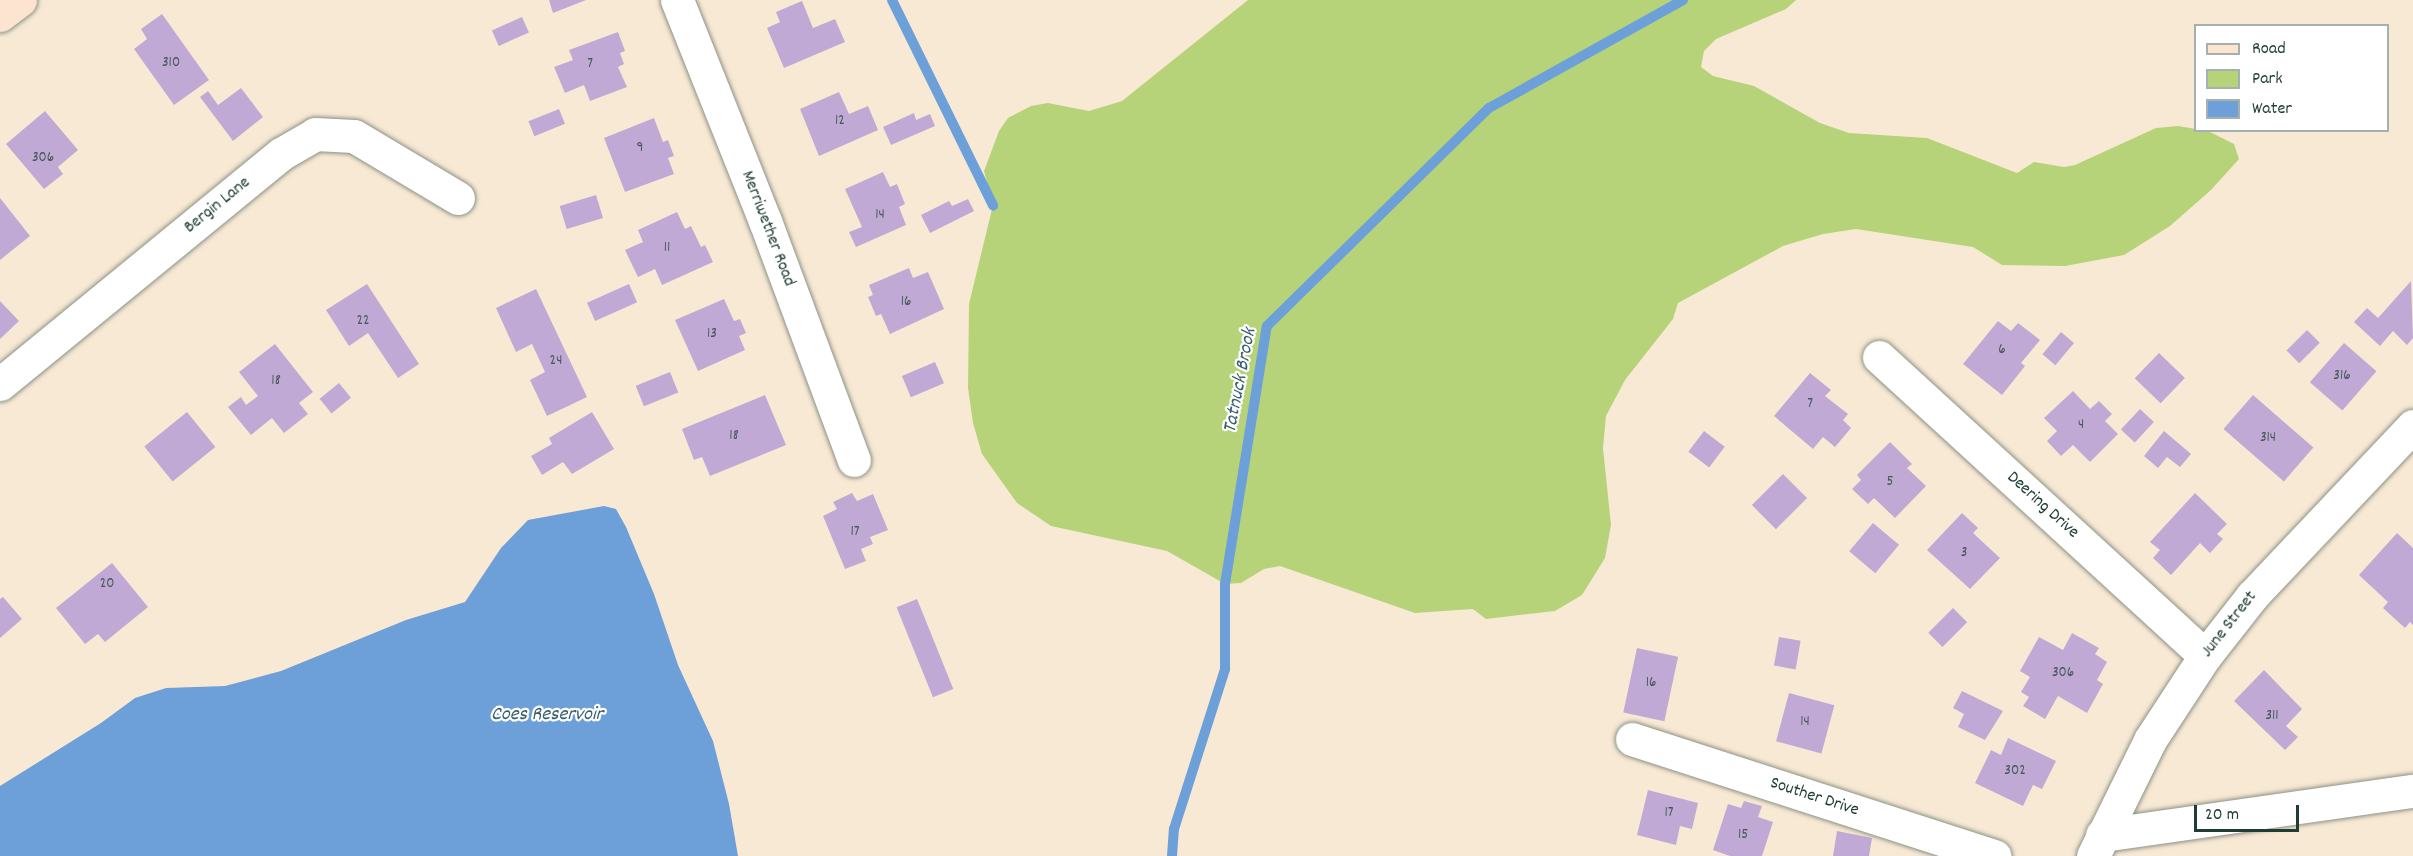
<!DOCTYPE html>
<html>
<head>
<meta charset="utf-8">
<style>
  body { margin:0 }
  #map { position:relative; width:2413px; height:856px; overflow:hidden; background:#f8e9d5; font-family:Dekko,sans-serif }
  div>[style] { position:absolute }
  [style*='--x'] { left:calc(var(--x)*1px); top:calc(var(--y)*1px); width:calc(var(--w)*1px); rotate:calc(var(--a)*1deg) }
  .green>* { inset:0; background:#b7d379 }
  .water>* { inset:0; background:#6da0d9 }
  .stream>* { height:10px; margin:-5px; padding:0 5px; transform-origin:5px; border-radius:5px; background:#6da0d9 }
  .building>* { inset:0; background:#c0aad5; transform-origin:0 0 }
  .roads { filter:drop-shadow(0 0 2px #8c9384) drop-shadow(0 0 2px #8c9384) }
  .minor>* { height:33px; margin:-16.5px; padding:0 16.5px; transform-origin:16.5px; border-radius:16.5px; background:#fff }
  .tertiary>* { height:33px; margin:-16.5px; padding:0 16.5px; transform-origin:16.5px; border-radius:16.5px; background:#fff }
  .secondary>* { height:33px; margin:-16.5px; padding:0 16.5px; transform-origin:16.5px; border-radius:16.5px; background:#fde4d0 }
  span { translate:-50% -50%; white-space:nowrap; text-align:center; line-height:1.15; -webkit-text-stroke:4.5px #fff; paint-order:stroke }
  .number-label { font-size:15px; color:#47585c }
  .number-label span { -webkit-text-stroke-width:0 }
  .street-label { font-size:18px; color:#1f3d34 }
  .water-label { font-size:20px; color:#3a606e; font-style:italic }
  .legend { position:absolute; left:2194px; top:24px; width:195px; height:108px; box-sizing:border-box; background:#fff; border:2px solid #a5b1ae; margin:0; padding:8px 10px; list-style:none; font-size:18px; color:#1f3d34 }
  .legend li { display:flex; align-items:center; gap:12px; height:30px }
  .legend b { width:30px; border:2px solid #a5b1ae }
  .scale { position:absolute; left:2194px; top:805px; width:105px; height:27px; box-sizing:border-box; border:3px solid #1f3d34; border-top:0; padding-left:8px; font-size:18px; line-height:21px; white-space:nowrap; color:#1f3d34; -webkit-text-stroke:4px #fff; paint-order:stroke }
</style>
</head>
<body>
<div id="map">
  <div class="green">
    <i style="clip-path:polygon(1248px 0,1796px 0,1786px 9px,1716px 39px,1704px 51px,1701px 67px,1713px 76px,1754px 86px,1820px 123px,1849px 133px,1927px 138px,2017px 173px,2034px 162px,2064px 167px,2075px 165px,2156px 128px,2178px 126px,2208px 131px,2234px 144px,2239px 159px,2211px 190px,2170px 226px,2124px 255px,2065px 266px,2002px 265px,1973px 247px,1856px 229px,1823px 234px,1783px 246px,1678px 303px,1673px 319px,1625px 380px,1606px 416px,1603px 448px,1611px 525px,1605px 558px,1582px 595px,1555px 611px,1486px 619px,1473px 609px,1415px 613px,1280px 566px,1264px 569px,1241px 583px,1225px 584px,1167px 551px,1051px 526px,1017px 503px,982px 454px,973px 423px,968px 388px,969px 304px,993px 205px,984px 171px,999px 131px,1008px 118px,1031px 106px,1048px 103px,1089px 111px,1122px 101px)"></i>
  </div>
  <div class="water">
    <i style="clip-path:polygon(604px 506px,616px 509px,626px 527px,654px 594px,678px 665px,713px 741px,729px 804px,738px 856px,0 856px,0 786px,101px 723px,135px 698px,166px 688px,225px 686px,281px 671px,406px 620px,465px 602px,501px 548px,528px 520px)"></i>
  </div>
  <div class="stream">
    <i style="--x:892;--y:0;--w:229;--a:63.8"></i>
    <i style="--x:1172;--y:856;--w:27;--a:-86"></i>
    <i style="--x:1174;--y:829;--w:168;--a:-72.3"></i>
    <i style="--x:1225;--y:669;--w:85;--a:-90"></i>
    <i style="--x:1225;--y:584;--w:261;--a:-80.8"></i>
    <i style="--x:1267;--y:326;--w:311;--a:-44.5"></i>
    <i style="--x:1489;--y:108;--w:222;--a:-29.1"></i>
  </div>
  <div class="building">
    <i style="clip-path:polygon(549px 0,586px 0,553px 13px)"></i>
    <i style="clip-path:polygon(802px 1px,813px 28px,835px 19px,845px 42px,784px 68px,767px 28px,780px 22px,776px 12px)"></i>
    <i style="clip-path:polygon(162px 14px,209px 80px,174px 105px,134px 49px,147px 39px,141px 29px)"></i>
    <i style="left:522px;top:17px;width:17px;height:33px;rotate:66deg"></i>
    <i style="clip-path:polygon(618px 32px,625px 51px,620px 53px,624px 64px,618px 67px,627px 87px,590px 101px,584px 85px,565px 93px,554px 67px,573px 60px,569px 50px)"></i>
    <i style="clip-path:polygon(241px 88px,263px 117px,233px 141px,200px 97px,208px 91px,218px 105px)"></i>
    <i style="clip-path:polygon(839px 92px,849px 114px,868px 106px,878px 130px,819px 156px,800px 109px)"></i>
    <i style="left:559px;top:109px;width:16px;height:33px;rotate:68deg"></i>
    <i style="clip-path:polygon(45px 111px,78px 150px,58px 167px,63px 174px,44px 189px,6px 144px)"></i>
    <i style="clip-path:polygon(914px 113px,916px 120px,930px 114px,935px 126px,891px 145px,883px 127px)"></i>
    <i style="clip-path:polygon(654px 118px,663px 142px,668px 140px,674px 156px,668px 158px,674px 174px,625px 192px,604px 138px)"></i>
    <i style="clip-path:polygon(883px 172px,890px 187px,897px 184px,905px 204px,899px 207px,906px 225px,856px 247px,849px 232px,862px 227px,845px 189px)"></i>
    <i style="left:596px;top:195px;width:24px;height:38px;rotate:73deg"></i>
    <i style="clip-path:polygon(0 198px,30px 236px,0 260px)"></i>
    <i style="clip-path:polygon(968px 199px,974px 211px,930px 233px,921px 215px,949px 201px,952px 206px)"></i>
    <i style="clip-path:polygon(677px 212px,685px 229px,691px 226px,701px 247px,705px 245px,713px 262px,662px 285px,655px 269px,638px 277px,625px 250px,643px 242px,638px 230px)"></i>
    <i style="clip-path:polygon(909px 268px,913px 278px,928px 272px,944px 309px,890px 334px,881px 314px,876px 316px,868px 297px,873px 295px,869px 285px)"></i>
    <i style="clip-path:polygon(2411px 281px,2413px 338px,2407px 345px,2393px 331px,2380px 346px,2354px 322px,2367px 308px,2378px 318px)"></i>
    <i style="clip-path:polygon(367px 284px,419px 364px,398px 378px,368px 333px,349px 346px,326px 310px)"></i>
    <i style="left:629px;top:284px;width:20px;height:46px;rotate:66deg"></i>
    <i style="clip-path:polygon(536px 289px,587px 397px,547px 416px,530px 380px,545px 372px,532px 344px,516px 352px,496px 308px)"></i>
    <i style="clip-path:polygon(724px 299px,734px 321px,740px 319px,746px 333px,739px 336px,745px 350px,698px 371px,675px 320px)"></i>
    <i style="clip-path:polygon(0 301px,19px 321px,0 339px)"></i>
    <i style="clip-path:polygon(1998px 321px,2011px 331px,2018px 323px,2040px 340px,2021px 363px,2025px 366px,2002px 395px,1963px 364px)"></i>
    <i style="left:2307px;top:330px;width:18px;height:29px;rotate:45deg"></i>
    <i style="left:2061px;top:332px;width:17px;height:29px;rotate:40deg"></i>
    <i style="left:2344px;top:343px;width:43px;height:52px;rotate:41deg"></i>
    <i style="clip-path:polygon(275px 344px,313px 392px,299px 403px,308px 414px,284px 433px,272px 418px,251px 435px,228px 407px,241px 397px,246px 405px,258px 396px,239px 372px)"></i>
    <i style="left:2159px;top:353px;width:36px;height:35px;rotate:44deg"></i>
    <i style="left:935px;top:362px;width:23px;height:36px;rotate:67deg"></i>
    <i style="left:670px;top:372px;width:22px;height:37px;rotate:68deg"></i>
    <i style="clip-path:polygon(1810px 373px,1831px 390px,1825px 396px,1848px 414px,1843px 420px,1851px 428px,1835px 447px,1823px 437px,1813px 449px,1774px 416px)"></i>
    <i style="left:339px;top:383px;width:19px;height:25px;rotate:51deg"></i>
    <i style="clip-path:polygon(2073px 391px,2090px 409px,2099px 401px,2112px 414px,2105px 421px,2118px 434px,2090px 462px,2073px 445px,2061px 456px,2047px 441px,2057px 431px,2044px 418px)"></i>
    <i style="clip-path:polygon(765px 395px,786px 445px,710px 476px,702px 457px,694px 460px,682px 429px)"></i>
    <i style="left:2253px;top:395px;width:80px;height:45px;rotate:41deg"></i>
    <i style="left:2140px;top:409px;width:19px;height:28px;rotate:43deg"></i>
    <i style="left:187px;top:412px;width:45px;height:55px;rotate:51deg"></i>
    <i style="clip-path:polygon(592px 412px,614px 449px,572px 474px,563px 462px,542px 475px,531px 456px,552px 444px,549px 438px)"></i>
    <i style="left:1704px;top:431px;width:26px;height:26px;rotate:37deg"></i>
    <i style="clip-path:polygon(2164px 431px,2191px 454px,2180px 467px,2167px 457px,2158px 468px,2144px 456px)"></i>
    <i style="clip-path:polygon(1890px 442px,1912px 464px,1907px 468px,1926px 486px,1895px 518px,1874px 498px,1868px 504px,1852px 489px,1861px 480px,1857px 475px)"></i>
    <i style="left:1783px;top:474px;width:34px;height:44px;rotate:45deg"></i>
    <i style="clip-path:polygon(852px 493px,857px 501px,873px 494px,888px 530px,870px 537px,873px 544px,861px 549px,866px 561px,845px 569px,823px 516px,837px 509px,833px 502px)"></i>
    <i style="clip-path:polygon(2195px 493px,2227px 524px,2217px 534px,2223px 539px,2210px 553px,2200px 543px,2171px 575px,2153px 558px,2160px 550px,2150px 542px)"></i>
    <i style="clip-path:polygon(1962px 513px,1978px 528px,1973px 533px,2000px 558px,1970px 589px,1927px 550px)"></i>
    <i style="left:1873px;top:523px;width:34px;height:37px;rotate:40deg"></i>
    <i style="clip-path:polygon(2397px 533px,2413px 548px,2413px 625px,2410px 622px,2405px 628px,2383px 608px,2388px 602px,2359px 575px)"></i>
    <i style="clip-path:polygon(112px 563px,148px 607px,105px 642px,98px 634px,85px 644px,56px 608px)"></i>
    <i style="clip-path:polygon(3px 597px,22px 619px,0 638px,0 599px)"></i>
    <i style="left:917px;top:599px;width:97px;height:22px;rotate:68deg"></i>
    <i style="left:1953px;top:608px;width:20px;height:35px;rotate:45deg"></i>
    <i style="clip-path:polygon(2072px 633px,2099px 648px,2095px 654px,2107px 662px,2097px 680px,2103px 684px,2087px 713px,2058px 696px,2045px 719px,2023px 706px,2029px 697px,2021px 692px,2030px 677px,2020px 671px,2039px 637px,2063px 650px)"></i>
    <i style="left:1779px;top:637px;width:22px;height:29px;rotate:10deg"></i>
    <i style="left:1637px;top:648px;width:42px;height:66px;rotate:12deg"></i>
    <i style="clip-path:polygon(2264px 670px,2302px 709px,2286px 726px,2298px 737px,2285px 750px,2234px 701px)"></i>
    <i style="clip-path:polygon(1962px 691px,2003px 711px,1985px 740px,1958px 727px,1964px 714px,1953px 708px)"></i>
    <i style="left:1789px;top:693px;width:47px;height:50px;rotate:15deg"></i>
    <i style="clip-path:polygon(2008px 738px,2056px 761px,2042px 789px,2033px 785px,2023px 806px,1975px 783px,1991px 750px,2001px 755px)"></i>
    <i style="clip-path:polygon(1648px 790px,1698px 803px,1692px 829px,1680px 826px,1676px 845px,1637px 835px)"></i>
    <i style="clip-path:polygon(1744px 801px,1762px 806px,1758px 817px,1773px 822px,1762px 856px,1730px 856px,1713px 850px,1728px 804px,1741px 808px)"></i>
    <i style="clip-path:polygon(1837px 831px,1872px 838px,1869px 856px,1833px 856px)"></i>
  </div>
  <div class="roads">
    <div class="minor">
      <i style="--x:677;--y:0;--w:238;--a:68.3"></i>
      <i style="--x:765;--y:221;--w:255;--a:69.6"></i>
      <i style="--x:1879;--y:357;--w:442;--a:42.5"></i>
      <i style="--x:0;--y:384;--w:363;--a:-39.3"></i>
      <i style="--x:281;--y:154;--w:39;--a:-30"></i>
      <i style="--x:315;--y:134;--w:39;--a:3"></i>
      <i style="--x:354;--y:136;--w:121;--a:30.8"></i>
      <i style="--x:1632;--y:739;--w:381;--a:17.9"></i>
      <i style="--x:2102;--y:835;--w:314;--a:-8.1"></i>
    </div>
    <div class="tertiary">
      <i style="--x:2093;--y:856;--w:129;--a:-63.8"></i>
      <i style="--x:2150;--y:740;--w:100;--a:-56.8"></i>
      <i style="--x:2205;--y:656;--w:76;--a:-51.9"></i>
      <i style="--x:2252;--y:596;--w:234;--a:-46.6"></i>
    </div>
    <div class="secondary">
      <i style="--x:0;--y:15;--w:25;--a:-37"></i>
    </div>
  </div>
  <div class="number-label">
    <span style="left:171px;top:64px">310</span>
    <span style="left:590px;top:65px">7</span>
    <span style="left:840px;top:122px">12</span>
    <span style="left:640px;top:149px">9</span>
    <span style="left:43px;top:159px">306</span>
    <span style="left:880px;top:216px">14</span>
    <span style="left:667px;top:249px">11</span>
    <span style="left:906px;top:303px">16</span>
    <span style="left:363px;top:322px">22</span>
    <span style="left:712px;top:335px">13</span>
    <span style="left:2002px;top:351px">6</span>
    <span style="left:556px;top:362px">24</span>
    <span style="left:2342px;top:377px">316</span>
    <span style="left:276px;top:382px">18</span>
    <span style="left:1810px;top:405px">7</span>
    <span style="left:2081px;top:426px">4</span>
    <span style="left:734px;top:437px">18</span>
    <span style="left:2268px;top:439px">314</span>
    <span style="left:1890px;top:483px">5</span>
    <span style="left:855px;top:533px">17</span>
    <span style="left:1964px;top:554px">3</span>
    <span style="left:107px;top:585px">20</span>
    <span style="left:2063px;top:674px">306</span>
    <span style="left:1651px;top:684px">16</span>
    <span style="left:2272px;top:717px">311</span>
    <span style="left:1805px;top:723px">14</span>
    <span style="left:2015px;top:772px">302</span>
    <span style="left:1669px;top:814px">17</span>
    <span style="left:1743px;top:836px">15</span>
  </div>
  <div class="street-label">
    <span style="left:218px;top:206px;rotate:-39deg">Bergin Lane</span>
    <span style="left:767px;top:229px;rotate:69deg">Merriwether Road</span>
    <span style="left:2042px;top:506px;rotate:42deg">Deering Drive</span>
    <span style="left:2230px;top:625px;rotate:-52deg">June Street</span>
    <span style="left:1814px;top:798px;rotate:18deg">Souther Drive</span>
  </div>
  <div class="water-label">
    <span style="left:1241px;top:381px;rotate:-79deg">Tatnuck Brook</span>
    <span style="left:547px;top:715px">Coes Reservoir</span>
  </div>
  <ul class="legend">
  <li><b style="height:8px;background:#fde4d0"></b>Road</li>
  <li><b style="height:16px;background:#b7d379"></b>Park</li>
  <li><b style="height:16px;background:#6da0d9"></b>Water</li>
  </ul>
  <div class="scale">20 m</div>
</div>
</body>
</html>
